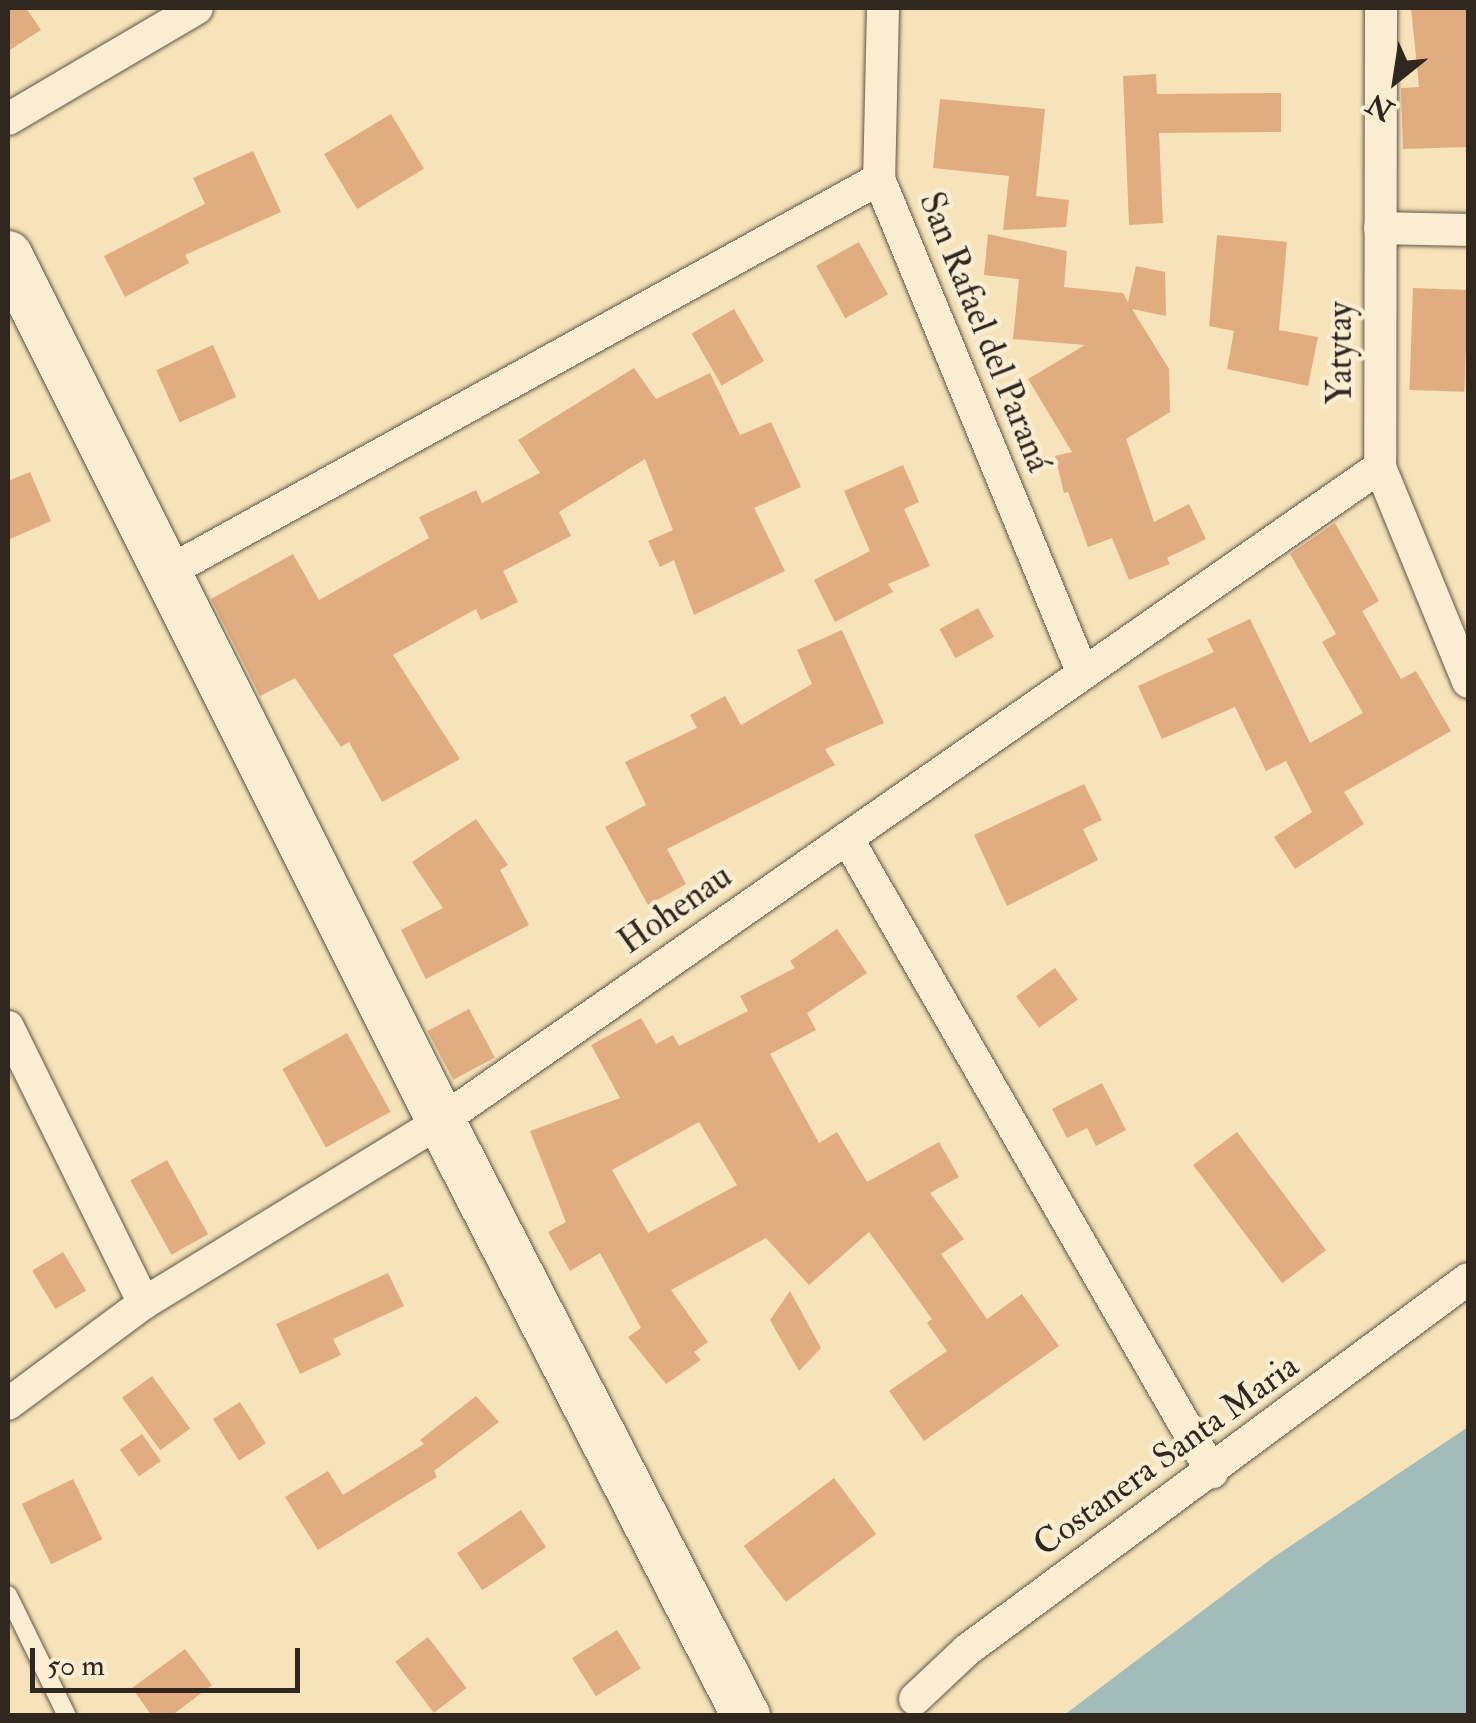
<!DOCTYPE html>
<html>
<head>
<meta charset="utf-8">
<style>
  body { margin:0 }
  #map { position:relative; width:1476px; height:1723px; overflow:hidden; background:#f7e3b9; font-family:"IM FELL Double Pica",serif }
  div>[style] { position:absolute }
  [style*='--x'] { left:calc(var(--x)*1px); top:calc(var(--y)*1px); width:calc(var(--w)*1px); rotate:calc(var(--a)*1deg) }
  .water>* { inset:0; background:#a1bcb9 }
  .building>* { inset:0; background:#e1ac7f; transform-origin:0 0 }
  .roads { filter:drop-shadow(0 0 2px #625645) drop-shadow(0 0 2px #625645) }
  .service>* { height:18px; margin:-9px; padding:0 9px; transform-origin:9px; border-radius:9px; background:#faedd2 }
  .minor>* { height:32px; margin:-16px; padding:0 16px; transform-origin:16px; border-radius:16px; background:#faedd2 }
  .secondary>* { height:48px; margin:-24px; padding:0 24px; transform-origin:24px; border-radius:24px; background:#faedd2 }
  span { translate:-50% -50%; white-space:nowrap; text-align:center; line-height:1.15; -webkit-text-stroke:9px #faedd2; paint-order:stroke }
  .street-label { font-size:35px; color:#30271e }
  .frame { position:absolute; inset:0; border:10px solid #30271e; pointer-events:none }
  .north { position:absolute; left:1346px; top:30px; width:100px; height:100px; -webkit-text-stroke:8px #faedd2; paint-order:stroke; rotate:210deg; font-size:28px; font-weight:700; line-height:40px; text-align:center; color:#30271e }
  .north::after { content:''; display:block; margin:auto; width:35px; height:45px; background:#30271e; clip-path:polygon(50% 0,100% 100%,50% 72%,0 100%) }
  .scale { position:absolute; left:30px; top:1648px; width:270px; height:45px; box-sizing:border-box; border:5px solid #30271e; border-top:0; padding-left:12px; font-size:30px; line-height:35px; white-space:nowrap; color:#30271e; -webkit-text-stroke:8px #faedd2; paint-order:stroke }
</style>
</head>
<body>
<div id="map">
  <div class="water">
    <i style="clip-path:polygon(1468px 1427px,1468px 1715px,1064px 1715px,1274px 1557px)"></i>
  </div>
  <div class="building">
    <i style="clip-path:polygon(8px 8px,26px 8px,41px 30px,8px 51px)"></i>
    <i style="clip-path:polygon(1411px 8px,1468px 8px,1468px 147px,1403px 149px,1401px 88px,1419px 87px)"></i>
    <i style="clip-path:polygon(1156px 74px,1157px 94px,1281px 93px,1281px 132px,1159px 133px,1163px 223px,1129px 225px,1123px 76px)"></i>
    <i style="clip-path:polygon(940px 99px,1045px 109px,1036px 196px,1069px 200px,1066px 227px,1003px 230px,1009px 176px,933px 168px)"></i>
    <i style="left:391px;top:114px;width:64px;height:78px;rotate:59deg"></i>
    <i style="clip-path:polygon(253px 151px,281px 212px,185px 255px,189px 263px,125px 297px,104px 256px,205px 204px,193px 178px)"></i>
    <i style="clip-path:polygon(988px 234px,1067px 251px,1064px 287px,1123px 293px,1128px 302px,1136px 266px,1165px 272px,1166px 316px,1132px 309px,1169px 369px,1170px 412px,1126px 439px,1154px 522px,1189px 504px,1206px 539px,1167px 558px,1170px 564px,1129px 580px,1112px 538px,1088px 547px,1068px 492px,1064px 493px,1055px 456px,1072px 452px,1028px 379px,1085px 345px,1013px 339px,1019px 279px,984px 275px)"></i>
    <i style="clip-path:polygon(1217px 235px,1287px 242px,1279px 330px,1318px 337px,1308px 386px,1227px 369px,1234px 331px,1209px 326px)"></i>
    <i style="left:859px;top:242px;width:60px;height:49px;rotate:61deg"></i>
    <i style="left:1413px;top:288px;width:55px;height:102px;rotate:2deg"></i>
    <i style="left:734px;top:309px;width:60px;height:49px;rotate:60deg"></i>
    <i style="left:213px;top:345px;width:57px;height:62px;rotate:66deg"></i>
    <i style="clip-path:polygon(634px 368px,656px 399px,710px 373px,740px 435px,771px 422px,801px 487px,754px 508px,785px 571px,694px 615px,674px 560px,660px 567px,648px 541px,673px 530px,645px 459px,559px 512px,571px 536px,503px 571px,518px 602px,481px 620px,476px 609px,393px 655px,460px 759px,382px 802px,349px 742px,341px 747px,295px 678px,260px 696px,211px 599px,293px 554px,319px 600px,429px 538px,419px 517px,476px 490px,482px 503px,540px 473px,518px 440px)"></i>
    <i style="clip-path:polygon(903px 465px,919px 502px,904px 509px,930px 566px,888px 584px,893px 592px,835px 622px,814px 580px,870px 551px,844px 491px)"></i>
    <i style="clip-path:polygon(30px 472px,51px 521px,8px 540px,8px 481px)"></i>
    <i style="clip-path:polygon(1335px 523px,1379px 601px,1362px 611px,1401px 679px,1416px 671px,1451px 731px,1344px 792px,1364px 824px,1295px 869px,1274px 837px,1312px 812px,1286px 761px,1266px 771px,1235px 707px,1162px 739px,1138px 686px,1214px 652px,1207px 639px,1250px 619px,1310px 743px,1363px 713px,1322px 642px,1336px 634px,1290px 554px)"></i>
    <i style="left:978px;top:608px;width:33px;height:44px;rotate:61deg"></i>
    <i style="clip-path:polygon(842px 630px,884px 723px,825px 749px,835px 765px,667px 849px,686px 884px,648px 905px,605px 827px,646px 805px,625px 762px,697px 728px,690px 715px,725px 696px,741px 725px,812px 684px,797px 650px)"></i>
    <i style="clip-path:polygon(1084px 784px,1102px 820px,1083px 829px,1098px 860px,1007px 906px,974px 835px)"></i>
    <i style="clip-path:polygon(476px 819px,508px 865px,500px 870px,529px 925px,426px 979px,401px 930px,443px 908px,412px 862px)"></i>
    <i style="clip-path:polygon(evenodd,837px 929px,867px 973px,807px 1013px,816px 1030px,770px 1054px,819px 1143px,837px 1132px,867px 1182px,939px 1142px,959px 1177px,930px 1193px,964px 1239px,941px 1254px,987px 1319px,1022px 1294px,1059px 1346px,924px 1441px,889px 1391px,947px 1351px,927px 1323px,932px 1319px,869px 1232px,809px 1285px,766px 1238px,671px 1290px,708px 1342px,694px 1352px,701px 1360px,666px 1384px,628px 1337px,641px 1328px,600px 1253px,570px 1271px,548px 1232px,566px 1222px,530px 1131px,620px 1098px,591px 1045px,641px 1018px,656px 1044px,673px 1035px,679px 1046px,748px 1011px,740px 996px,795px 968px,790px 961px,837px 929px,699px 1122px,737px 1185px,648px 1233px,612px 1170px,699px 1122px)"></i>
    <i style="left:1055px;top:968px;width:39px;height:48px;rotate:54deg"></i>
    <i style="left:469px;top:1009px;width:55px;height:47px;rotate:62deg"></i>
    <i style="left:347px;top:1033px;width:90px;height:74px;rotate:61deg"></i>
    <i style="clip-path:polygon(1102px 1083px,1126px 1130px,1096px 1146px,1087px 1128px,1067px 1138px,1052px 1109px)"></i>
    <i style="left:1237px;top:1132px;width:148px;height:55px;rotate:53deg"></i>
    <i style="left:167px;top:1160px;width:85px;height:42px;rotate:61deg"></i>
    <i style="left:63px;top:1252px;width:45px;height:36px;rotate:59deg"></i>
    <i style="clip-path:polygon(388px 1273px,404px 1306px,333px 1339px,341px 1355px,300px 1374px,276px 1324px)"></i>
    <i style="clip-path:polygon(790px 1291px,821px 1348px,799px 1371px,770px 1320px)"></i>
    <i style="left:152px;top:1376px;width:65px;height:37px;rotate:54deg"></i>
    <i style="clip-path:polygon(476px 1396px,499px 1422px,434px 1471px,437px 1477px,318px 1550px,285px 1497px,328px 1471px,343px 1495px,424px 1444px,420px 1440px)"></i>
    <i style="left:240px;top:1402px;width:49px;height:32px;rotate:58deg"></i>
    <i style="left:142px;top:1434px;width:33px;height:27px;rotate:55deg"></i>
    <i style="left:834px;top:1478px;width:70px;height:113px;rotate:53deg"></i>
    <i style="left:73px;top:1479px;width:67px;height:57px;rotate:64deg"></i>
    <i style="left:521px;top:1510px;width:45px;height:77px;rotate:56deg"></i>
    <i style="left:617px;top:1630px;width:45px;height:53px;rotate:58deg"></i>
    <i style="left:428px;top:1637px;width:64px;height:41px;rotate:53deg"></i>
    <i style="clip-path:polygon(185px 1649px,212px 1685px,171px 1716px,152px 1716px,132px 1688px)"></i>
  </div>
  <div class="roads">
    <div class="service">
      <i style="--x:8;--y:1595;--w:135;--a:64"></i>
    </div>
    <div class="minor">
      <i style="--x:883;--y:8;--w:171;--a:91.3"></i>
      <i style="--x:879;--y:179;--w:535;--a:67.6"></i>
      <i style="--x:1381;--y:8;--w:459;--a:90.1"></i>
      <i style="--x:1380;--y:467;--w:232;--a:67.7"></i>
      <i style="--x:8;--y:119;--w:219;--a:-30.4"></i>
      <i style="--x:1380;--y:228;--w:88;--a:1.3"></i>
      <i style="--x:166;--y:573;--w:815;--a:-28.92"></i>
      <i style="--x:847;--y:838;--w:732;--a:60.07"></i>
      <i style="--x:8;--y:1027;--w:308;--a:63.8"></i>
      <i style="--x:8;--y:1404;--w:169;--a:-36.6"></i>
      <i style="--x:144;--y:1303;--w:348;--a:-31.5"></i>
      <i style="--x:441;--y:1121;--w:1144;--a:-34.86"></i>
      <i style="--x:915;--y:1699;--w:71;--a:-43.3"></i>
      <i style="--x:967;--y:1650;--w:623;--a:-36.52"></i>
    </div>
    <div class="secondary">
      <i style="--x:8;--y:255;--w:968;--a:63.43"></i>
      <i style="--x:441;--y:1121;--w:669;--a:62.86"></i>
    </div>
  </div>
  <div class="street-label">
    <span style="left:985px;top:332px;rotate:68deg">San Rafael del Paraná</span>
    <span style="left:1340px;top:353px;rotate:-90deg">Yatytay</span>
    <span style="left:675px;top:909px;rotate:-35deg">Hohenau</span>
    <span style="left:1166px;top:1455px;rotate:-36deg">Costanera Santa Maria</span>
  </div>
  <div class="frame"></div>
  <div class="north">N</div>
  <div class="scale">50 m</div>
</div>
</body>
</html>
